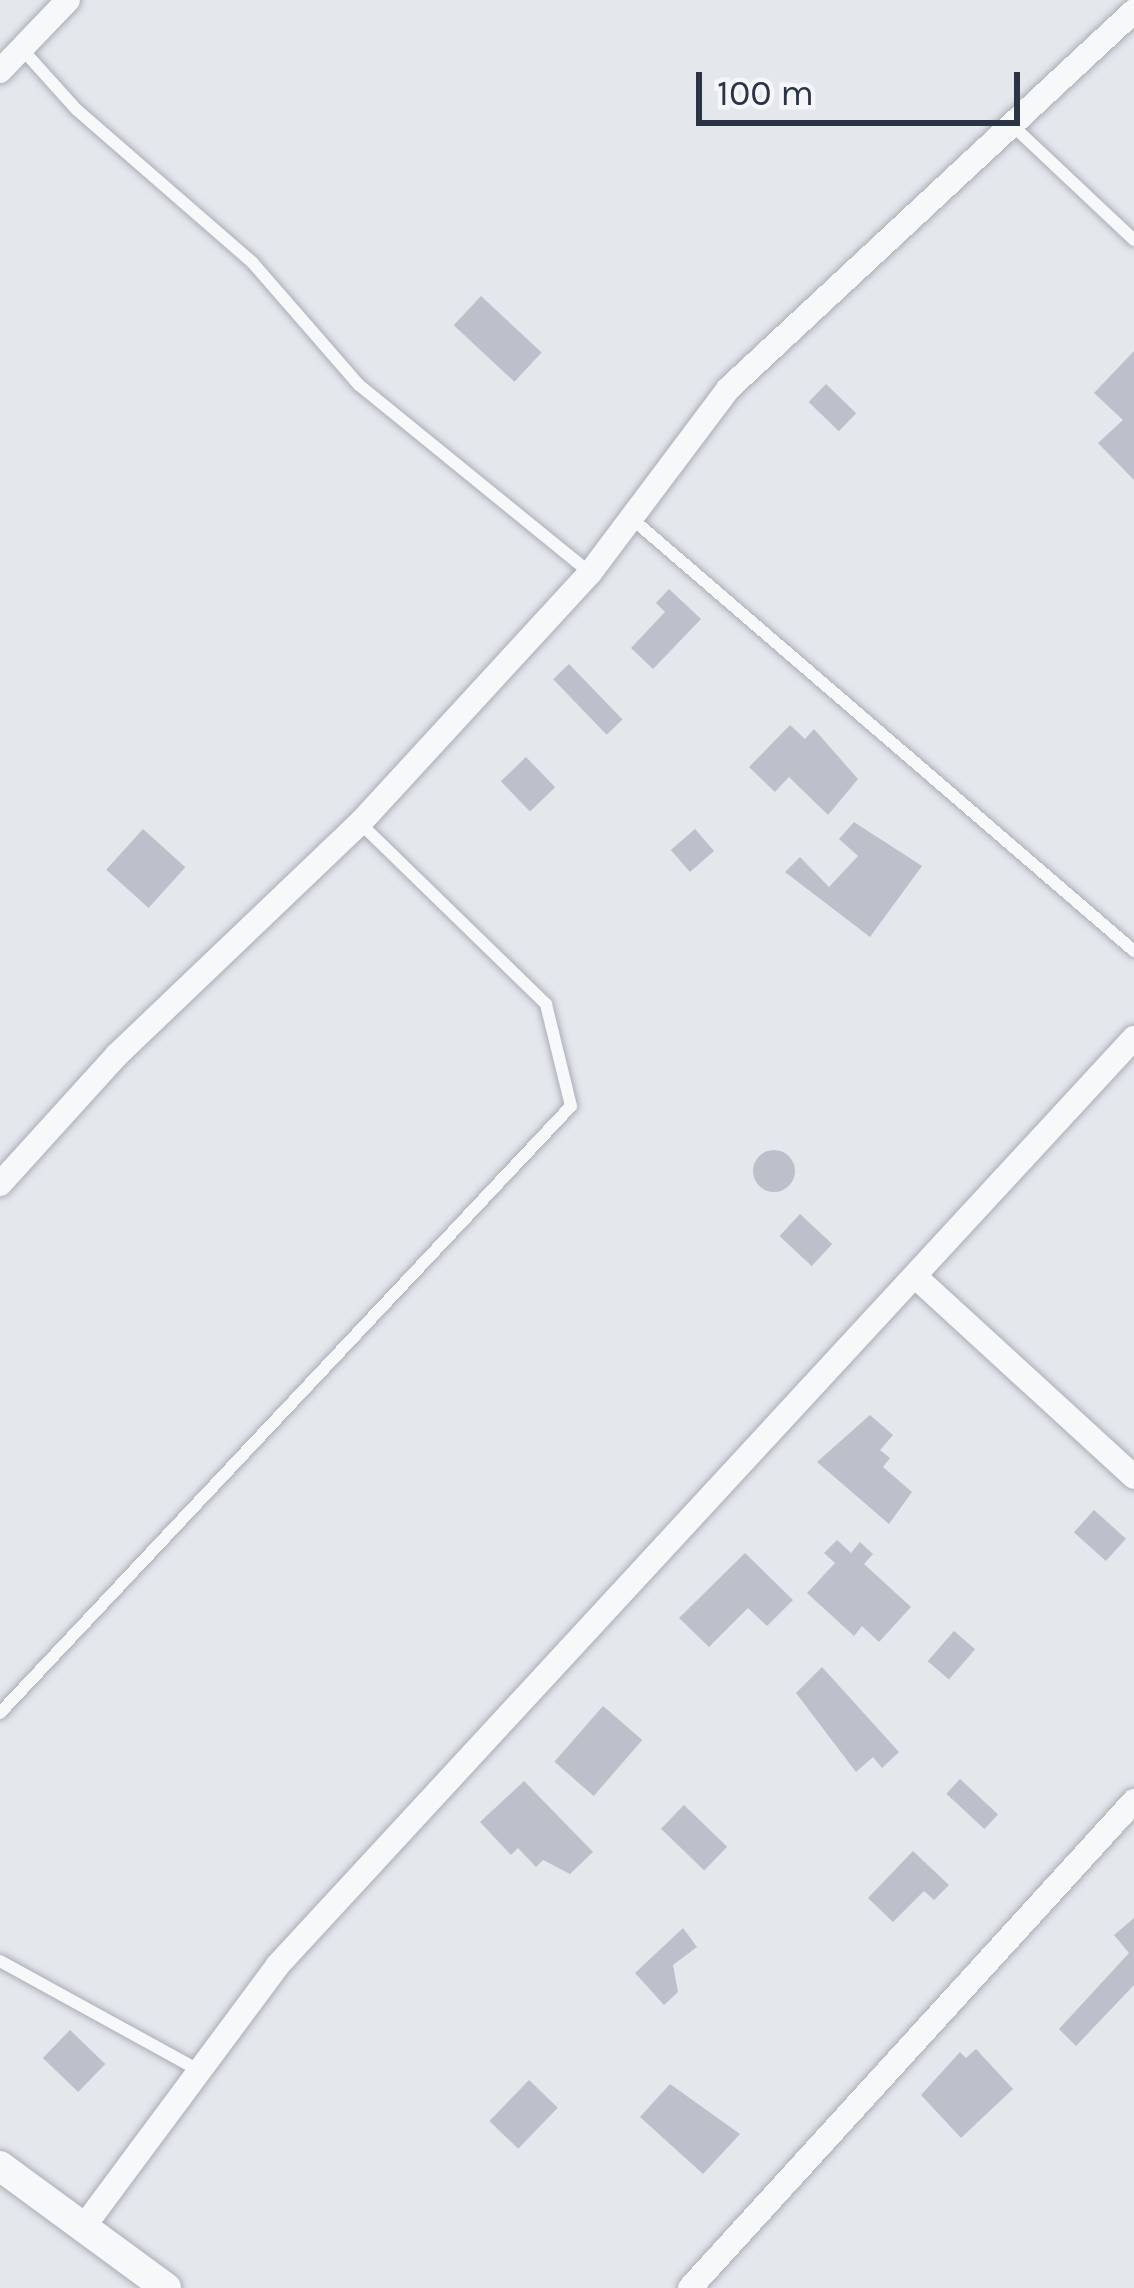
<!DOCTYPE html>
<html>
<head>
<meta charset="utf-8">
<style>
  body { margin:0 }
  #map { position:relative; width:1134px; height:2288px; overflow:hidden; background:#e4e7ec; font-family:Karla,sans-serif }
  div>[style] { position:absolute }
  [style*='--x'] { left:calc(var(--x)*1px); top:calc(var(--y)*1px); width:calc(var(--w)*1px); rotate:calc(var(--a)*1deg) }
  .building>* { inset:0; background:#bbc0ca; transform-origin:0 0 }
  .round { border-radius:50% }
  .roads { filter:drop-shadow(0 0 3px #a9aeb7) drop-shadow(0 0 3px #a9aeb7) }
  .service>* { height:12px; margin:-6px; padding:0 6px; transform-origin:6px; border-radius:6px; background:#f7f8fa }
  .minor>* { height:24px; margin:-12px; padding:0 12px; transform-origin:12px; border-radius:12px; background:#f7f8fa }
  .tertiary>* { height:30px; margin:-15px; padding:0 15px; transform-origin:15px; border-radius:15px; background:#f7f8fa }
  span { translate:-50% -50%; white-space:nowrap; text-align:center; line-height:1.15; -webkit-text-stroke:10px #f4f6f9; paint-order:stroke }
  .scale { position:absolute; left:696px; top:72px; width:324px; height:54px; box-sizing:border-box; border:6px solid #2b3445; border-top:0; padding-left:15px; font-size:36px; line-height:42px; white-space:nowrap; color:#2b3445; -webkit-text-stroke:9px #f4f6f9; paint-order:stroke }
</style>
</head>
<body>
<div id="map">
  <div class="building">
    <i style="left:481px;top:296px;width:83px;height:40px;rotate:43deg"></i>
    <i style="clip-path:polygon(1134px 351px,1134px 480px,1098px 443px,1123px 420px,1094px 393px)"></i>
    <i style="left:826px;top:384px;width:42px;height:25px;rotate:44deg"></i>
    <i style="clip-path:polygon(669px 589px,701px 619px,653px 669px,631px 648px,665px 612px,656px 603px)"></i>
    <i style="left:569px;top:664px;width:77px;height:22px;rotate:46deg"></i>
    <i style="clip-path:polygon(790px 725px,805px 739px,814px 729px,858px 779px,828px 815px,789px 777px,775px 792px,749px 767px)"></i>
    <i style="left:526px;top:757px;width:42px;height:35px;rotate:46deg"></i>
    <i style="clip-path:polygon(854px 822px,922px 866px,870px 937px,785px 872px,800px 857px,829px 887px,858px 856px,839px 839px)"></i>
    <i style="left:143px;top:829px;width:57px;height:55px;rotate:42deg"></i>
    <i style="left:695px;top:829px;width:29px;height:32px;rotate:49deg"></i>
    <i class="round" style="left:753px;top:1150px;width:42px;height:42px"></i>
    <i style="left:800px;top:1214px;width:44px;height:30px;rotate:43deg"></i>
    <i style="clip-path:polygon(870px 1415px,893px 1435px,880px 1450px,890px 1458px,883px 1467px,912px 1492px,889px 1524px,817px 1462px)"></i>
    <i style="left:1094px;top:1510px;width:43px;height:30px;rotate:42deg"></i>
    <i style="clip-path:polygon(837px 1540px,851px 1553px,860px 1542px,873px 1554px,864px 1564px,911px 1607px,879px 1642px,862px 1626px,854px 1636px,807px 1593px,835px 1563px,824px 1553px)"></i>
    <i style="clip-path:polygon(745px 1553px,793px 1600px,767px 1626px,748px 1608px,709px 1647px,679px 1618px)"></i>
    <i style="left:954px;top:1631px;width:28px;height:40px;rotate:41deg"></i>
    <i style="clip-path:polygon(822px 1667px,899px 1752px,882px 1768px,873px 1757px,856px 1772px,796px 1693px)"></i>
    <i style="left:603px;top:1706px;width:52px;height:74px;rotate:41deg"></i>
    <i style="left:960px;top:1779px;width:52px;height:20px;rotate:43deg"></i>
    <i style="clip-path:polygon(524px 1781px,593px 1852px,570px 1874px,543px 1860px,536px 1867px,518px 1848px,511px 1855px,480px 1822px)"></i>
    <i style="left:684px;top:1805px;width:60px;height:33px;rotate:44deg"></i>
    <i style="clip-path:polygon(913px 1851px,949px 1885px,934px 1900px,924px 1891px,893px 1922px,868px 1898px)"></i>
    <i style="clip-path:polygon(1134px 1918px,1134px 1985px,1076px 2046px,1059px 2029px,1129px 1953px,1114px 1935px)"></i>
    <i style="clip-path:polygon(683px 1928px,697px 1947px,673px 1965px,678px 1992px,664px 2005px,635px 1973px)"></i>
    <i style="left:70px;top:2030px;width:49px;height:39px;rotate:44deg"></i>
    <i style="clip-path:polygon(976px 2049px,1013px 2089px,961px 2138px,921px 2095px,960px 2052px,966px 2058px)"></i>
    <i style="left:529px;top:2080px;width:40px;height:57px;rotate:44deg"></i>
    <i style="clip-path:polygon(670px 2084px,740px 2134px,703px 2174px,640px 2117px)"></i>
  </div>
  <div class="roads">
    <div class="service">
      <i style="--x:22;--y:49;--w:82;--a:48"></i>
      <i style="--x:77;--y:110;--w:232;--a:41"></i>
      <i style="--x:252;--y:262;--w:163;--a:49"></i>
      <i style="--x:359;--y:385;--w:298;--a:39.1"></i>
      <i style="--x:1013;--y:126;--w:166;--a:43.3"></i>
      <i style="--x:630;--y:517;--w:665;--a:40.73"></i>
      <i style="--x:0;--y:1713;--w:833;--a:-46.75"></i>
      <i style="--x:571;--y:1106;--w:105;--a:-103.8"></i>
      <i style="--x:546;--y:1004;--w:260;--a:-135.8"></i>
      <i style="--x:0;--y:1961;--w:226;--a:28.8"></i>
    </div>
    <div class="minor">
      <i style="--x:0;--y:71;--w:98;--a:-46.2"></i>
      <i style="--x:0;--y:1184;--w:174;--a:-47.8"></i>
      <i style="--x:117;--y:1055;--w:336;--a:-43.7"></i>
      <i style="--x:360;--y:823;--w:340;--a:-47.4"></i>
      <i style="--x:590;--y:573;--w:230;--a:-53.1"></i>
      <i style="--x:728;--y:389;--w:555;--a:-42.95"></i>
      <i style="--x:918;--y:1279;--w:293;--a:42.5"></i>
      <i style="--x:85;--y:2225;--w:322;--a:-53.4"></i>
      <i style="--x:277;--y:1966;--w:1263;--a:-47.28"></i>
      <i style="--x:690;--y:2288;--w:659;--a:-47.64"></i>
    </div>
    <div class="tertiary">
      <i style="--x:0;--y:2166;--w:206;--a:36.3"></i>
    </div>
  </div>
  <div class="scale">100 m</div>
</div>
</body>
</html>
